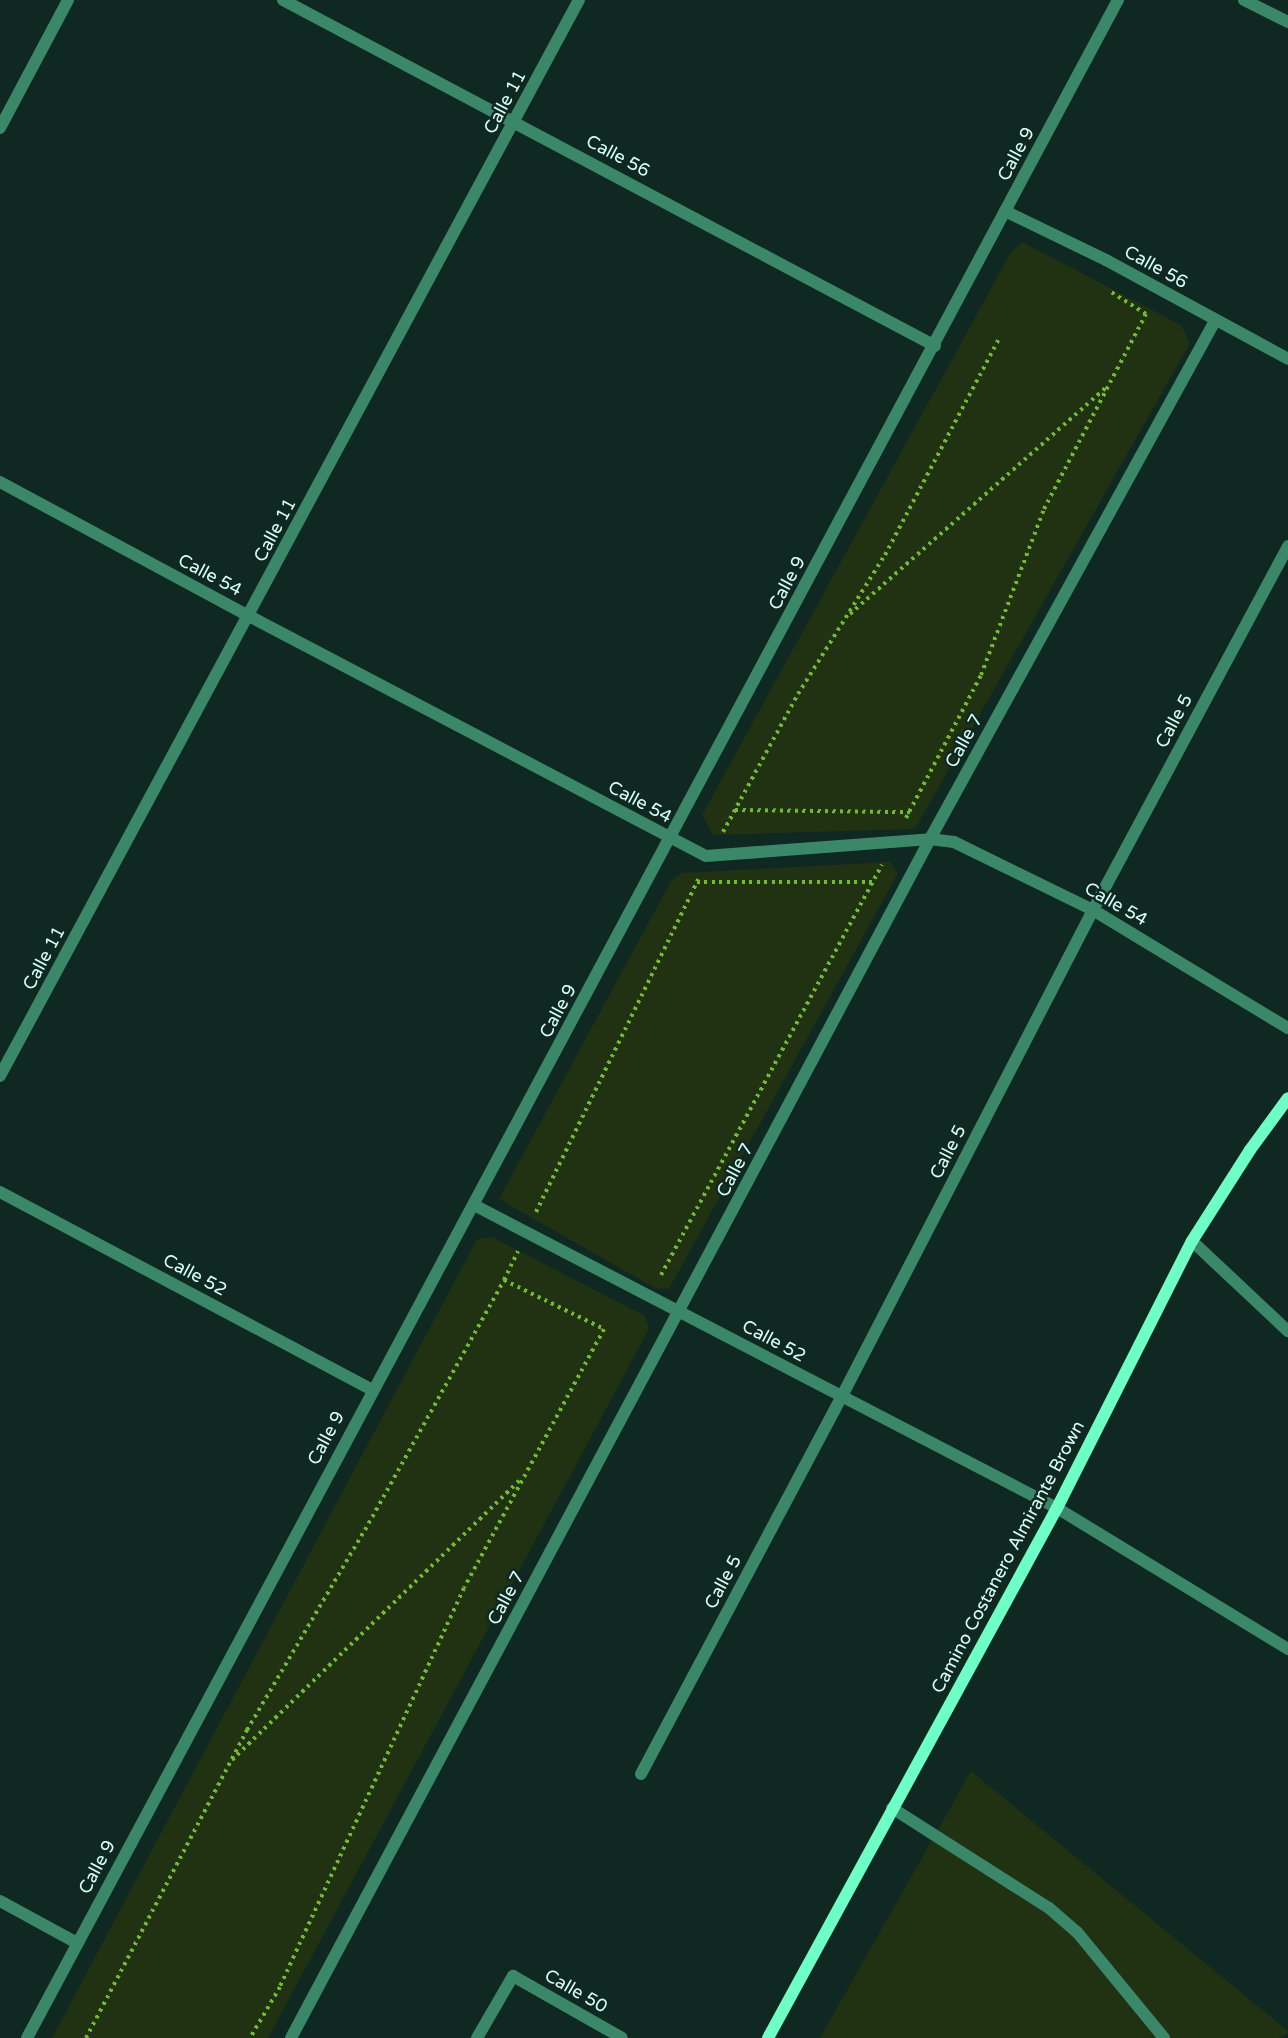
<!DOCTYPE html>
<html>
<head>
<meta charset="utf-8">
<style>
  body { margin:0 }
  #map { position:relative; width:1288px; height:2038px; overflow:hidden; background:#102822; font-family:"Varela Round",sans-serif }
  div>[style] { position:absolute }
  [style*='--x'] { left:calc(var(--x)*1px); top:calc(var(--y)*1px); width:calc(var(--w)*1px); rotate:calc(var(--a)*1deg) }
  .green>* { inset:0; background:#213213 }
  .path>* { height:4px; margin-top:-2px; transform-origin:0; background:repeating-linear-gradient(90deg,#72ba30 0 3px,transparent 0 7.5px) }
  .service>* { height:12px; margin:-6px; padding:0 6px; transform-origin:6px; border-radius:6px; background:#3b876a }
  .minor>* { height:12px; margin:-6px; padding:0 6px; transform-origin:6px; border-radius:6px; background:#3b876a }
  .secondary>* { height:12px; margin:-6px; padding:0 6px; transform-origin:6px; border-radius:6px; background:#6effc6 }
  span { translate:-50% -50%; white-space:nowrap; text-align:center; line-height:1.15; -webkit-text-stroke:5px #102822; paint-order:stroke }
  .street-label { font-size:18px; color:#d7fff3 }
</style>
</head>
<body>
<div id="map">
  <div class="green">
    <i style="clip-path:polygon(1022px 242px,1181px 325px,1190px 343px,915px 829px,713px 835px,702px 815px,1011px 252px)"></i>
    <i style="clip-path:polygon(890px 862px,898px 873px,669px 1289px,655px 1288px,499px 1199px,671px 881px,682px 873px)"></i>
    <i style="clip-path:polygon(492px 1237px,645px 1316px,649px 1329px,268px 2038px,52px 2038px,477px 1239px)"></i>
    <i style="clip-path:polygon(971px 1771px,1288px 2031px,1288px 2033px,1279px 2038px,820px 2038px)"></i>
  </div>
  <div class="path">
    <i style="--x:850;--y:614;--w:343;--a:-41.5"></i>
    <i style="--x:735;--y:810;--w:175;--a:0.7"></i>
    <i style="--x:906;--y:818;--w:161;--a:-62.3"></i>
    <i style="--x:981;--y:675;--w:178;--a:-69.2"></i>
    <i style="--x:1044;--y:509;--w:220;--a:-62.4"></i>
    <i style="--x:1146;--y:314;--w:41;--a:-147.8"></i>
    <i style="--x:723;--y:832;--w:157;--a:-61.5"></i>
    <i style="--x:798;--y:694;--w:164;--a:-58"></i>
    <i style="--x:885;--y:555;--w:244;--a:-62.2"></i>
    <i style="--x:697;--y:882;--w:177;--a:0"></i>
    <i style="--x:536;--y:1212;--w:374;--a:-64"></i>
    <i style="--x:661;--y:1275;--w:466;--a:-61.7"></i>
    <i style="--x:504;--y:1280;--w:32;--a:-64"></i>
    <i style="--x:232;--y:1760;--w:403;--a:-44.2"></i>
    <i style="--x:86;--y:2038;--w:348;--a:-62.4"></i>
    <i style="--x:247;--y:1730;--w:232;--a:-59.5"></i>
    <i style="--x:365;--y:1530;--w:286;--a:-60.9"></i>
    <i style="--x:504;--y:1280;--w:111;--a:26.1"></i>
    <i style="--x:604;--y:1329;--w:294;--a:118.4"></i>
    <i style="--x:464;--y:1588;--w:439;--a:114.8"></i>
    <i style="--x:280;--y:1987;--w:59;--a:120.5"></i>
  </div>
  <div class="service">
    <i style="--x:1192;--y:1241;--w:132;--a:43.2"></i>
    <i style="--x:1057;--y:1508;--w:271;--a:31.4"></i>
    <i style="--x:892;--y:1808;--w:186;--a:32.5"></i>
    <i style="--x:1049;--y:1908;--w:37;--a:41"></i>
    <i style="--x:1077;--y:1932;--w:137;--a:50.6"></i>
  </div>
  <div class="minor">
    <i style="--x:283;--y:0;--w:738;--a:27.95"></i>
    <i style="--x:1244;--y:0;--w:49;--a:26.6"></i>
    <i style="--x:0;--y:128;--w:145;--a:-62"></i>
    <i style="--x:1005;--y:211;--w:112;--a:25.9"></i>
    <i style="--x:1106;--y:260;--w:207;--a:28.5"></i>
    <i style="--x:0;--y:482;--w:283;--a:28.3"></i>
    <i style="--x:249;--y:616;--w:516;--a:27.71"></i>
    <i style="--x:706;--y:856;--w:225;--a:-4.3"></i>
    <i style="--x:930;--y:839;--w:24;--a:7"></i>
    <i style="--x:954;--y:842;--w:155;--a:26.1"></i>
    <i style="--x:1093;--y:910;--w:228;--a:31.2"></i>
    <i style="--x:0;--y:1076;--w:1222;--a:-61.72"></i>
    <i style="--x:0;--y:1192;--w:422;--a:28"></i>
    <i style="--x:474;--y:1205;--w:657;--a:27.46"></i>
    <i style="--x:641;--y:1774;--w:426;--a:-62"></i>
    <i style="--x:841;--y:1398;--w:549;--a:-62.69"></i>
    <i style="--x:1093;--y:910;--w:413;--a:-61.8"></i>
    <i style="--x:0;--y:1901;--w:88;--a:28.6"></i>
    <i style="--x:27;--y:2038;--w:2312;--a:-61.84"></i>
    <i style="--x:291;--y:2038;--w:1359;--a:-61.94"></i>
    <i style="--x:930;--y:839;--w:591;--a:-61.18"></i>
    <i style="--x:477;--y:2038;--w:72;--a:-59.9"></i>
    <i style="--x:513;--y:1976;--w:125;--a:29.6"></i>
  </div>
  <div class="secondary">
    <i style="--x:768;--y:2038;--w:604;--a:-61.4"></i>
    <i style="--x:1057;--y:1508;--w:299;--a:-63.2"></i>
    <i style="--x:1192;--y:1241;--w:108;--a:-57.5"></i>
    <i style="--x:1250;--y:1150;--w:64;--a:-53.8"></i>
  </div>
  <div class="street-label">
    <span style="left:505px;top:102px;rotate:-62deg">Calle 11</span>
    <span style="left:1016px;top:154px;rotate:-62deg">Calle 9</span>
    <span style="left:618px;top:156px;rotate:28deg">Calle 56</span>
    <span style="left:1156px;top:267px;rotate:29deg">Calle 56</span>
    <span style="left:275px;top:530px;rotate:-62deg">Calle 11</span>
    <span style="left:210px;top:575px;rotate:28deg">Calle 54</span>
    <span style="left:787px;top:583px;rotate:-62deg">Calle 9</span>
    <span style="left:1174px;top:721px;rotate:-62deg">Calle 5</span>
    <span style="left:964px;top:741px;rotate:-61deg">Calle 7</span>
    <span style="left:640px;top:802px;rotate:28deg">Calle 54</span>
    <span style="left:1116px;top:904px;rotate:30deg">Calle 54</span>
    <span style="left:44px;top:958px;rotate:-62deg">Calle 11</span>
    <span style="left:558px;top:1011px;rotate:-62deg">Calle 9</span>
    <span style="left:948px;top:1152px;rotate:-63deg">Calle 5</span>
    <span style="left:735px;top:1170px;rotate:-62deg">Calle 7</span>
    <span style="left:195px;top:1275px;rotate:28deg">Calle 52</span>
    <span style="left:774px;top:1341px;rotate:28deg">Calle 52</span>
    <span style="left:326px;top:1438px;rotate:-62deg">Calle 9</span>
    <span style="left:1008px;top:1557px;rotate:-62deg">Camino Costanero Almirante Brown</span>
    <span style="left:723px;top:1582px;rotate:-62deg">Calle 5</span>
    <span style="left:506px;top:1598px;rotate:-62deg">Calle 7</span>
    <span style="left:97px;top:1867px;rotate:-62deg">Calle 9</span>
    <span style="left:576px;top:1991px;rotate:30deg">Calle 50</span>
  </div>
</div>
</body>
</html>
